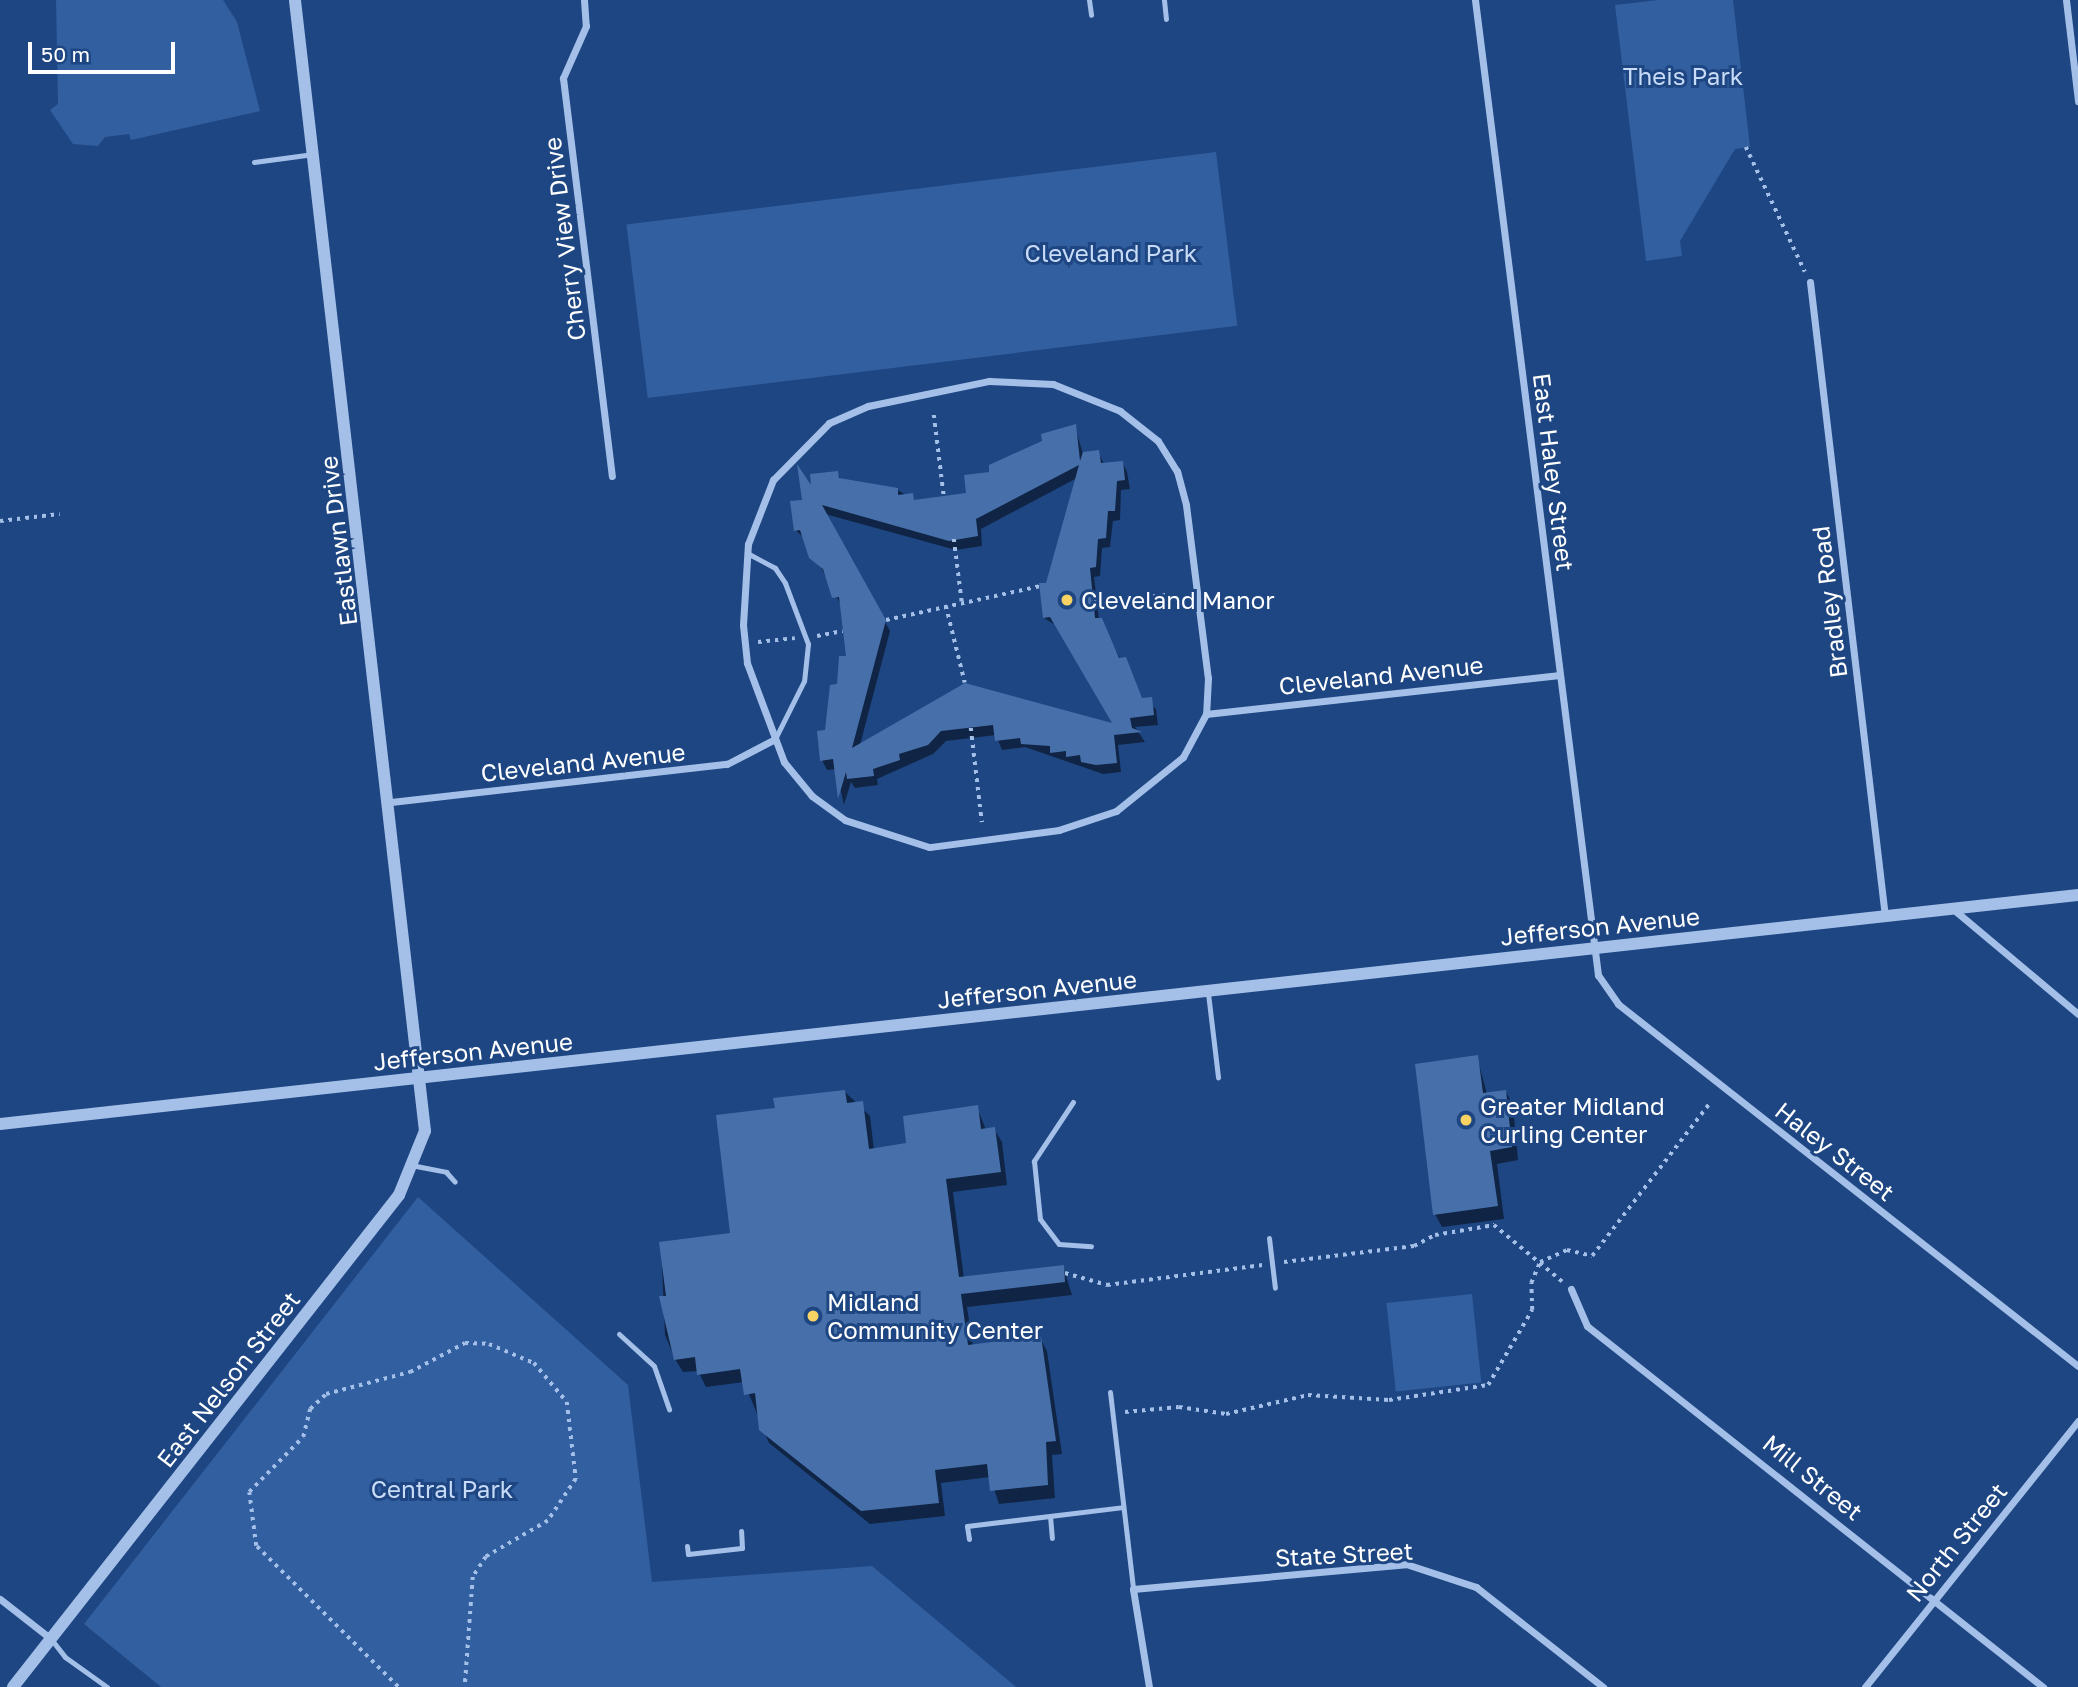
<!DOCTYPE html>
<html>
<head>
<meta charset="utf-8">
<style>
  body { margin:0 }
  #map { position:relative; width:2078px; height:1687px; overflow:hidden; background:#1e4682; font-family:"Golos Text",sans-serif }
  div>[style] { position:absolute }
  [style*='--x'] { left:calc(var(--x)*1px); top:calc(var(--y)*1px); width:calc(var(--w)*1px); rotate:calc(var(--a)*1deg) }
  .green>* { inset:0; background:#325fa0; transform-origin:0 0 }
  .shadow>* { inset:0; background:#0007 }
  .building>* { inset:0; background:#4770ab }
  .path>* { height:3.5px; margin-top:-1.75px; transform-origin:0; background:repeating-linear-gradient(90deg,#a4c0e9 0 3.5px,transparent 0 8.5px) }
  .service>* { height:5px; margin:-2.5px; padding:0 2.5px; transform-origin:2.5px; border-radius:2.5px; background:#a4c0e9 }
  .minor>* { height:7px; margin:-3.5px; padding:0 3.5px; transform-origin:3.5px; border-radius:3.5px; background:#a4c0e9 }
  .tertiary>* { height:12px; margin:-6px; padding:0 6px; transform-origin:6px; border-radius:6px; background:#a4c0e9 }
  .dots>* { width:19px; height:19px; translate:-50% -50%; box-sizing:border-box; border:4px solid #1e4682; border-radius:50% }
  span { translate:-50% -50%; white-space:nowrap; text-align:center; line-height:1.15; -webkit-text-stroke:6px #1e4682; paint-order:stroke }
  .park-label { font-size:24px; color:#c8dbf7 }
  .street-label { font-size:24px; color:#fff }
  .poi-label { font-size:24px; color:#fff }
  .left { translate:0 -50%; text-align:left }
  .scale { position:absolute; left:28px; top:42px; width:147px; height:32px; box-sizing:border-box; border:4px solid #fff; border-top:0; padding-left:9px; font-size:21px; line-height:24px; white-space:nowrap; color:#fff; -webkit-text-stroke:5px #1e4682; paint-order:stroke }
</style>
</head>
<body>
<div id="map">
  <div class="green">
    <i style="clip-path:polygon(56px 0,223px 0,237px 22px,260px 111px,131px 140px,129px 134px,105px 137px,98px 146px,73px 144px,50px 110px,58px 104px)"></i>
    <i style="clip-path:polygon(1658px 0,1733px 0,1750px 147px,1735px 149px,1680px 241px,1682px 256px,1646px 261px,1615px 5px)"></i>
    <i style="left:1216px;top:152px;width:175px;height:594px;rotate:83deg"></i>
    <i style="clip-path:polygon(418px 1197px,628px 1385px,652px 1582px,872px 1566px,1016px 1687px,161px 1687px,84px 1624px)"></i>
    <i style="left:1472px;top:1294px;width:89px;height:86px;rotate:84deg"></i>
  </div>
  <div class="shadow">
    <i style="clip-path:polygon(evenodd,1075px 427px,1083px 454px,1098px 452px,1104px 464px,1122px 462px,1127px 472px,1130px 489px,1121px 490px,1120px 520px,1113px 521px,1110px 547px,1102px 548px,1100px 576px,1094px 577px,1099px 620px,1143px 700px,1156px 709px,1158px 725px,1135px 727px,1145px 742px,1118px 745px,1121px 772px,1103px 774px,1025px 747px,1002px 750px,996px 735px,946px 741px,933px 754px,877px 779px,878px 785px,855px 788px,851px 782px,844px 805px,836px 769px,827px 770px,822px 760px,848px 657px,842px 607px,806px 539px,795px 530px,803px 502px,837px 473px,841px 480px,896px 489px,916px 501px,968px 495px,991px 474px,1075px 427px,1077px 478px,1044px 618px,1057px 626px,1116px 726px,965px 685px,860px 745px,890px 631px,825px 514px,956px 550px,982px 546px,981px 529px,1077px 478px)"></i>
    <i style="clip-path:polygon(1477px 1057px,1487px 1094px,1506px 1092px,1513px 1105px,1518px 1160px,1497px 1164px,1504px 1219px,1442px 1227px,1435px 1214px)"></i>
    <i style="clip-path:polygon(844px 1091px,870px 1116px,874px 1150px,908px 1145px,977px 1107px,986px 1130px,994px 1129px,1002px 1142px,1007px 1185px,953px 1192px,964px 1279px,1063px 1266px,1072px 1295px,967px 1307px,973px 1346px,1040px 1338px,1047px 1351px,1062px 1454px,1052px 1455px,1055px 1498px,999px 1504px,990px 1477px,941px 1483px,945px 1516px,870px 1524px,769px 1443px,744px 1382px,706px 1387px,698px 1371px,683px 1372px,675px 1359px,665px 1335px,661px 1243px,732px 1234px,777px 1109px)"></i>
  </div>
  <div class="building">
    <i style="clip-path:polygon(evenodd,1076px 424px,1080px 461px,1083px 452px,1099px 450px,1101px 463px,1123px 461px,1125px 480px,1117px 481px,1115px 511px,1108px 511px,1106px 538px,1098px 539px,1096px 567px,1090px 568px,1095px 618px,1102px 618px,1119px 658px,1126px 657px,1142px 698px,1152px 697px,1154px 715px,1130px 718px,1132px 728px,1142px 732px,1114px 735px,1117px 763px,1096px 765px,1081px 762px,1080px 755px,1066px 757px,1066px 751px,1050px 753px,1050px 746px,1021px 744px,1020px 738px,995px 741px,993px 725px,941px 731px,928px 745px,899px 754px,900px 760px,873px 769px,874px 776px,847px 779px,846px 772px,838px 799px,833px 759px,820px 761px,817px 731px,825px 730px,830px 685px,837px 684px,839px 656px,846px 656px,839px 597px,832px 598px,823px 569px,809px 558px,800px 530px,794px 531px,790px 501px,802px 500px,797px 464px,811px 485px,810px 474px,838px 471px,839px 478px,898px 488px,898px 495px,913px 493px,914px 500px,966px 493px,964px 475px,989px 472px,989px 465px,1042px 441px,1041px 434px,1076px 424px,1079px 465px,1046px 583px,1039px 583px,1043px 618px,1050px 617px,1112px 723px,965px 683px,852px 748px,886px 620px,822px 505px,949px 541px,978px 536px,976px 519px,1079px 465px)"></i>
    <i style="clip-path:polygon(1478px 1055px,1483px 1093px,1506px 1090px,1512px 1147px,1490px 1151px,1498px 1206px,1433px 1215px,1415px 1064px)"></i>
    <i style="clip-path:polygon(845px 1090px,847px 1103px,863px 1101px,869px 1149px,906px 1143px,903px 1116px,978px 1105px,981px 1129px,995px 1127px,1001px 1172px,946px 1179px,959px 1277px,1064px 1265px,1065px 1282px,961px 1294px,968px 1345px,1041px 1336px,1056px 1441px,1046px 1442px,1048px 1485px,990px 1491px,987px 1464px,935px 1470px,939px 1503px,861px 1511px,759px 1430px,755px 1393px,744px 1395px,740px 1369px,697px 1375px,695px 1357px,674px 1360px,659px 1296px,666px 1296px,659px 1242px,730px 1233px,716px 1115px,775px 1108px,773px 1098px)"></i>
  </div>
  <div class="path">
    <i style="--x:1746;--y:147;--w:138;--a:64.7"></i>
    <i style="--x:934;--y:415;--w:82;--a:83"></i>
    <i style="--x:0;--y:521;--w:60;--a:-6.7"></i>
    <i style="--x:954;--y:539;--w:64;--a:82.8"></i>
    <i style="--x:1094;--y:602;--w:72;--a:-5.6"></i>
    <i style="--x:946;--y:606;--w:79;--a:76.1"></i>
    <i style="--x:886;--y:620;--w:158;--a:-12.4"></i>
    <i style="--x:817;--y:636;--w:26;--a:-11"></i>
    <i style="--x:758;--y:642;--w:37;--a:-6"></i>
    <i style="--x:971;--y:728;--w:95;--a:83.3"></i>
    <i style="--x:1284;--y:1262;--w:131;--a:-7"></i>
    <i style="--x:1414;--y:1246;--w:24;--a:-28"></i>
    <i style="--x:1435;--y:1235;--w:60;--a:-9.6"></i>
    <i style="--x:1494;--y:1225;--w:89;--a:39.6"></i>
    <i style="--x:1065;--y:1273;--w:44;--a:15.9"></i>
    <i style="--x:1107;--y:1285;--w:157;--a:-7.3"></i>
    <i style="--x:1125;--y:1412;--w:54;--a:-5.3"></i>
    <i style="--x:1179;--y:1407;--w:48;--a:8.5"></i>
    <i style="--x:1226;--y:1414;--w:84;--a:-13"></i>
    <i style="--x:1308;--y:1395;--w:81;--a:3.5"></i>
    <i style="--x:1389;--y:1400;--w:100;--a:-8.6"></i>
    <i style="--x:1488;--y:1385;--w:87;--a:-59.6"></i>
    <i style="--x:1532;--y:1310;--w:27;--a:-92"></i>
    <i style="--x:1531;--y:1283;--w:23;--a:-67"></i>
    <i style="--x:1540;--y:1262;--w:30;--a:-24"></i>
    <i style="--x:1567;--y:1250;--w:26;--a:13"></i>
    <i style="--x:1592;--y:1256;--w:192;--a:-52.4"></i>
    <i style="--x:398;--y:1687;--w:200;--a:-135.2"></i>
    <i style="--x:256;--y:1546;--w:54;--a:-97.4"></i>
    <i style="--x:249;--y:1492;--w:77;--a:-45.5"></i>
    <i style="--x:303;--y:1437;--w:29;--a:-76"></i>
    <i style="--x:310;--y:1409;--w:22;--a:-43"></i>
    <i style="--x:326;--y:1394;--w:87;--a:-14.7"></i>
    <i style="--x:410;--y:1372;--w:62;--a:-27.8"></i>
    <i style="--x:465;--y:1343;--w:24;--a:2"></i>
    <i style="--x:489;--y:1344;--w:49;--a:22.9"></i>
    <i style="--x:534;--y:1363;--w:51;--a:49.8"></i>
    <i style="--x:567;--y:1402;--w:78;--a:83.3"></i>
    <i style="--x:576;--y:1479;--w:50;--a:123.7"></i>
    <i style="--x:548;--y:1521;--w:72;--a:149.9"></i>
    <i style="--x:486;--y:1557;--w:24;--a:123"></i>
    <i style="--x:473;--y:1577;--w:110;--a:94.2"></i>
  </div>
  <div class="service">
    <i style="--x:1089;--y:0;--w:15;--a:82"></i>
    <i style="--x:1164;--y:0;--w:19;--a:84"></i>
    <i style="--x:254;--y:162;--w:60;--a:-7.7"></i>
    <i style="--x:747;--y:553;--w:32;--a:28"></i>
    <i style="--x:775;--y:568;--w:18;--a:56"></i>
    <i style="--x:785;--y:583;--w:65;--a:69.3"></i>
    <i style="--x:808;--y:644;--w:37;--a:96"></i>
    <i style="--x:804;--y:681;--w:65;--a:116.6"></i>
    <i style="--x:1208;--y:993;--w:85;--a:83.2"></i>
    <i style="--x:1073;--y:1102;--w:71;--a:123.5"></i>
    <i style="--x:1034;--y:1161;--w:58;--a:84.1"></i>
    <i style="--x:1040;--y:1219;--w:31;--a:53"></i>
    <i style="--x:1059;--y:1244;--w:32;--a:4"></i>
    <i style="--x:416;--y:1166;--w:31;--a:11"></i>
    <i style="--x:446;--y:1172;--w:13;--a:48"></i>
    <i style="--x:1269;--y:1238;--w:50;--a:83.2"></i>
    <i style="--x:619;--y:1334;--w:47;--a:42.4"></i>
    <i style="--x:654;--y:1366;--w:46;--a:70.8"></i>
    <i style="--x:1110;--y:1392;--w:198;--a:83.3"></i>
    <i style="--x:1050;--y:1516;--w:22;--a:85"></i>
    <i style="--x:969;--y:1539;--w:13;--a:-99"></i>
    <i style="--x:967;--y:1526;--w:157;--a:-6.9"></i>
    <i style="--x:687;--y:1546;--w:8;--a:83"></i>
    <i style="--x:688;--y:1554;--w:54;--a:-6.3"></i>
    <i style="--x:742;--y:1548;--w:17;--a:-93"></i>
    <i style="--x:51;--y:1639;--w:23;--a:52"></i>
    <i style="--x:65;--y:1657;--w:52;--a:35.5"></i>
  </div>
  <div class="minor">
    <i style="--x:584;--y:0;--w:26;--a:86"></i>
    <i style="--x:586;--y:26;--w:57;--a:113.9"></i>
    <i style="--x:563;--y:78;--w:401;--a:83"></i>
    <i style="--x:1475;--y:0;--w:983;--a:82.81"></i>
    <i style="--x:1598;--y:975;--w:35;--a:55"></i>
    <i style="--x:1618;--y:1004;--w:585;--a:38.2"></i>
    <i style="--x:2066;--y:0;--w:102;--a:83.2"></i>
    <i style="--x:1810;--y:282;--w:639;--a:83.26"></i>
    <i style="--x:989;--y:381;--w:64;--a:2.7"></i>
    <i style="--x:1053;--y:384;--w:72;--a:21.9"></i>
    <i style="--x:1120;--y:411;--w:48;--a:38.3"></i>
    <i style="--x:1158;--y:441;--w:36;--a:58"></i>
    <i style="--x:1177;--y:471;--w:35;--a:75"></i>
    <i style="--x:1186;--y:505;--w:174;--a:82.8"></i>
    <i style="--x:1208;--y:678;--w:36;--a:93"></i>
    <i style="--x:1206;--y:714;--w:49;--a:118.1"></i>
    <i style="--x:1183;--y:757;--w:86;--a:141.1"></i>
    <i style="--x:1116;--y:811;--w:60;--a:161.6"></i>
    <i style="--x:1059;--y:830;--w:131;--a:172.5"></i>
    <i style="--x:929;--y:847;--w:88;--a:-162.2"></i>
    <i style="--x:845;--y:820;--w:41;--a:-144"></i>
    <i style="--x:812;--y:796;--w:44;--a:-129.5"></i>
    <i style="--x:784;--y:762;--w:106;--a:-110.5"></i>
    <i style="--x:747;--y:663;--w:38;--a:-96"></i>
    <i style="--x:743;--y:625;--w:81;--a:-86.5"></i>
    <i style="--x:748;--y:544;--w:69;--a:-68.7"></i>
    <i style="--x:773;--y:480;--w:80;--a:-45.5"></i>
    <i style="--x:829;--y:423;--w:43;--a:-23.6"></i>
    <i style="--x:868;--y:406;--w:124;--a:-11.7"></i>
    <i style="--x:1206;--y:714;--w:356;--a:-6.3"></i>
    <i style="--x:391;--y:802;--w:338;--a:-6.5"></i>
    <i style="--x:727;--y:764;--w:54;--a:-27.5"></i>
    <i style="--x:1953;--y:909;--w:163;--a:40"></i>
    <i style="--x:1571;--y:1289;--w:40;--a:66.6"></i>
    <i style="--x:1587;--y:1326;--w:582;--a:38.37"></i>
    <i style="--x:0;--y:1599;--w:65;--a:38.1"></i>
    <i style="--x:1149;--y:1687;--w:99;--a:-99.3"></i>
    <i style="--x:1133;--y:1589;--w:274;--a:-5.2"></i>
    <i style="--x:1406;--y:1564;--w:74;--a:18.2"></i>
    <i style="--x:1476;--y:1587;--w:162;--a:38.2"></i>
    <i style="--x:1865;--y:1687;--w:341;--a:-51.3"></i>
  </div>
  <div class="tertiary">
    <i style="--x:0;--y:1124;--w:2091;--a:-6.29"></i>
    <i style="--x:13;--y:1687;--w:625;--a:-51.88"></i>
    <i style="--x:399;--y:1195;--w:69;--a:-67.9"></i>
    <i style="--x:425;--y:1131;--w:1138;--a:-96.56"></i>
  </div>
  <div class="dots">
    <i style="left:1067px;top:600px;background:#f8d363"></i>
    <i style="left:1466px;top:1120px;background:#f8d363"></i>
    <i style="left:813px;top:1316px;background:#f8d363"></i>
  </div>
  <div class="park-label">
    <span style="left:1683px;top:76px">Theis Park</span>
    <span style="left:1111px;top:253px">Cleveland Park</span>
    <span style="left:442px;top:1489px">Central Park</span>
  </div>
  <div class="street-label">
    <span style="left:564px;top:239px;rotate:-97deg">Cherry View Drive</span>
    <span style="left:1554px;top:472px;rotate:83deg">East Haley Street</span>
    <span style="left:338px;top:541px;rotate:-97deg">Eastlawn Drive</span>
    <span style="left:1829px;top:602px;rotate:-97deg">Bradley Road</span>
    <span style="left:1381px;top:675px;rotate:-6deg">Cleveland Avenue</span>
    <span style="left:583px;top:762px;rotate:-6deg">Cleveland Avenue</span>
    <span style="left:1600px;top:926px;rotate:-6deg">Jefferson Avenue</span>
    <span style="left:1037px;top:989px;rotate:-6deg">Jefferson Avenue</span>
    <span style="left:473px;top:1051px;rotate:-6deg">Jefferson Avenue</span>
    <span style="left:1835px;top:1151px;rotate:38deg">Haley Street</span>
    <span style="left:228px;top:1379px;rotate:-52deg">East Nelson Street</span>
    <span style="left:1813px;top:1477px;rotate:39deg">Mill Street</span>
    <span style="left:1956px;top:1542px;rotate:-51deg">North Street</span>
    <span style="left:1344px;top:1554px;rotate:-3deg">State Street</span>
  </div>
  <div class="poi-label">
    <span class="left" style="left:1081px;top:600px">Cleveland Manor</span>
    <span class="left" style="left:1480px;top:1120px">Greater Midland<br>Curling Center</span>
    <span class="left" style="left:827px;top:1316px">Midland<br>Community Center</span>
  </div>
  <div class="scale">50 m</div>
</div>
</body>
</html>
